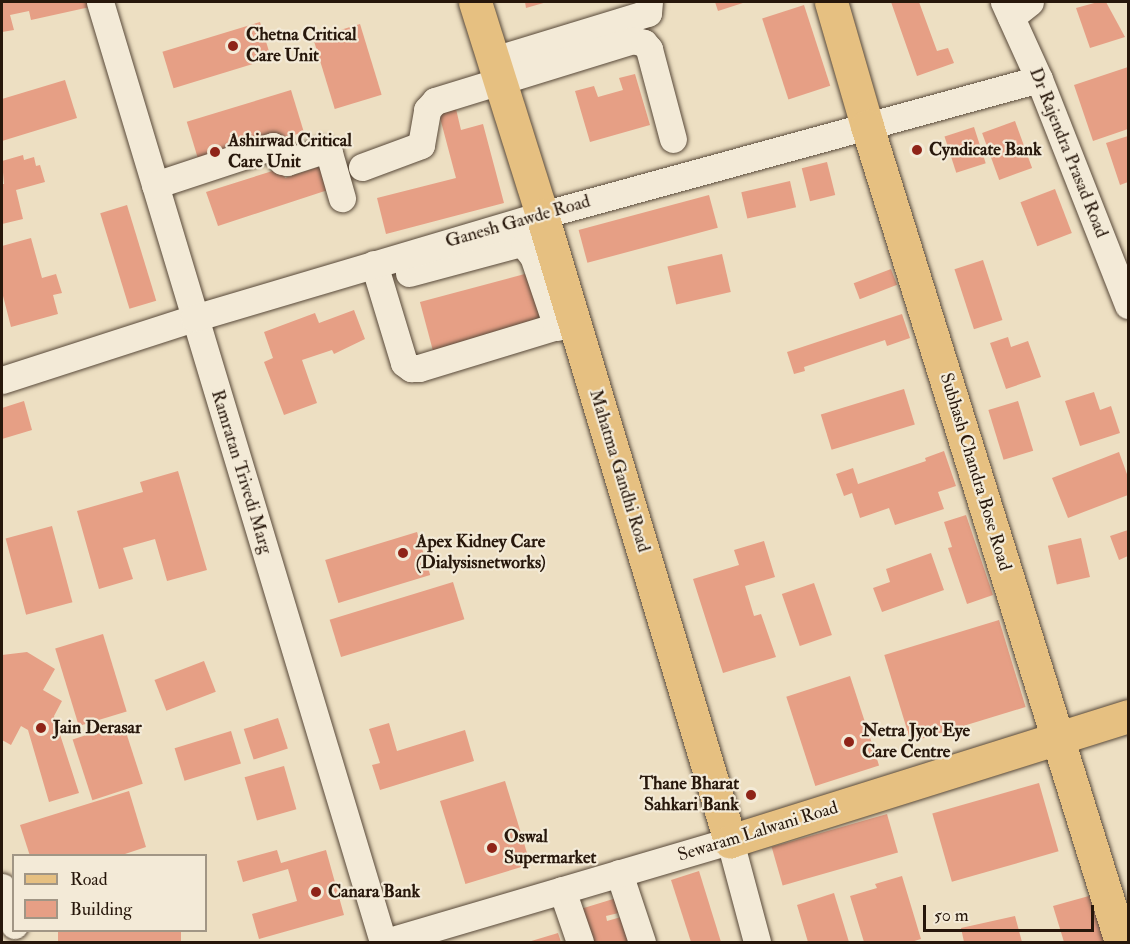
<!DOCTYPE html>
<html>
<head>
<meta charset="utf-8">
<style>
  body { margin:0 }
  #map { position:relative; width:1130px; height:944px; overflow:hidden; background:#eddfc2; font-family:"IM FELL Double Pica",serif }
  div>[style] { position:absolute }
  [style*='--x'] { left:calc(var(--x)*1px); top:calc(var(--y)*1px); width:calc(var(--w)*1px); rotate:calc(var(--a)*1deg) }
  .building>* { inset:0; background:#e69f85; transform-origin:0 0 }
  .roads { filter:drop-shadow(0 0 2px #584939) drop-shadow(0 0 2px #584939) }
  .minor>* { height:27px; margin:-13.5px; padding:0 13.5px; transform-origin:13.5px; border-radius:13.5px; background:#f3ead7 }
  .major>* { height:33px; margin:-16.5px; padding:0 16.5px; transform-origin:16.5px; border-radius:16.5px; background:#e6c081 }
  .dots>* { width:16px; height:16px; translate:-50% -50%; box-sizing:border-box; border:3px solid #f3ead7; border-radius:50% }
  span { translate:-50% -50%; white-space:nowrap; text-align:center; line-height:1.15; -webkit-text-stroke:4.5px #f3ead7; paint-order:stroke }
  .poi-label { font-size:18px; color:#27170b; font-weight:700 }
  .left { translate:0 -50%; text-align:left }
  .right { translate:-100% -50%; text-align:right }
  .street-label { font-size:18px; color:#27170b }
  .frame { position:absolute; inset:0; border:3px solid #27170b; pointer-events:none }
  .legend { position:absolute; left:12px; top:854px; width:195px; height:78px; box-sizing:border-box; background:#f3ead7; border:2px solid #a19685; margin:0; padding:8px 10px; list-style:none; font-size:18px; color:#27170b }
  .legend li { display:flex; align-items:center; gap:12px; height:30px }
  .legend b { width:30px; border:2px solid #a19685 }
  .scale { position:absolute; left:923px; top:905px; width:171px; height:27px; box-sizing:border-box; border:3px solid #27170b; border-top:0; padding-left:8px; font-size:18px; line-height:21px; white-space:nowrap; color:#27170b; -webkit-text-stroke:4px #f3ead7; paint-order:stroke }
</style>
</head>
<body>
<div id="map">
  <div class="building">
    <i style="clip-path:polygon(2px 2px,88px 2px,90px 7px,31px 20px,29px 11px,10px 15px,14px 30px,2px 32px)"></i>
    <i style="clip-path:polygon(525px 2px,547px 2px,526px 8px)"></i>
    <i style="clip-path:polygon(715px 2px,746px 2px,718px 11px)"></i>
    <i style="clip-path:polygon(891px 2px,919px 2px,937px 51px,948px 48px,954px 63px,917px 76px)"></i>
    <i style="clip-path:polygon(1098px 2px,1106px 2px,1125px 37px,1090px 48px,1076px 8px)"></i>
    <i style="left:804px;top:5px;width:85px;height:44px;rotate:72deg"></i>
    <i style="left:260px;top:22px;width:38px;height:102px;rotate:73deg"></i>
    <i style="left:360px;top:24px;width:74px;height:49px;rotate:73deg"></i>
    <i style="clip-path:polygon(1128px 67px,1128px 129px,1093px 141px,1074px 85px)"></i>
    <i style="clip-path:polygon(635px 74px,650px 125px,590px 142px,575px 91px,594px 86px,598px 97px,623px 90px,619px 78px)"></i>
    <i style="clip-path:polygon(65px 80px,77px 118px,2px 141px,2px 99px)"></i>
    <i style="left:291px;top:90px;width:44px;height:109px;rotate:73deg"></i>
    <i style="clip-path:polygon(456px 109px,461px 130px,483px 124px,504px 203px,386px 234px,377px 198px,456px 178px,439px 114px)"></i>
    <i style="left:1015px;top:121px;width:50px;height:35px;rotate:70deg"></i>
    <i style="left:974px;top:127px;width:38px;height:31px;rotate:72deg"></i>
    <i style="clip-path:polygon(1128px 136px,1128px 182px,1120px 185px,1106px 143px)"></i>
    <i style="clip-path:polygon(23px 155px,24px 160px,34px 157px,36px 166px,40px 165px,45px 182px,16px 190px,23px 219px,2px 224px,2px 184px,4px 184px,2px 161px)"></i>
    <i style="left:827px;top:162px;width:34px;height:26px;rotate:76deg"></i>
    <i style="clip-path:polygon(327px 164px,334px 188px,218px 226px,206px 192px,282px 168px,285px 178px)"></i>
    <i style="left:790px;top:181px;width:27px;height:50px;rotate:77deg"></i>
    <i style="left:1055px;top:189px;width:47px;height:37px;rotate:69deg"></i>
    <i style="left:709px;top:195px;width:34px;height:135px;rotate:75deg"></i>
    <i style="left:127px;top:205px;width:100px;height:28px;rotate:73deg"></i>
    <i style="clip-path:polygon(31px 238px,42px 278px,56px 274px,62px 293px,53px 295px,58px 314px,11px 327px,2px 292px,2px 246px)"></i>
    <i style="left:722px;top:254px;width:39px;height:56px;rotate:77deg"></i>
    <i style="left:983px;top:260px;width:63px;height:30px;rotate:72deg"></i>
    <i style="left:891px;top:269px;width:17px;height:40px;rotate:69deg"></i>
    <i style="left:532px;top:272px;width:54px;height:116px;rotate:75deg"></i>
    <i style="clip-path:polygon(354px 310px,365px 339px,334px 354px,332px 350px,302px 360px,317px 403px,284px 415px,264px 362px,273px 358px,264px 332px,315px 313px,319px 323px)"></i>
    <i style="clip-path:polygon(902px 314px,910px 338px,887px 346px,885px 340px,804px 367px,805px 371px,794px 374px,787px 352px)"></i>
    <i style="clip-path:polygon(1008px 337px,1011px 347px,1028px 341px,1041px 377px,1006px 389px,990px 343px)"></i>
    <i style="left:904px;top:389px;width:37px;height:87px;rotate:73deg"></i>
    <i style="clip-path:polygon(1094px 392px,1100px 410px,1111px 406px,1120px 433px,1080px 446px,1065px 401px)"></i>
    <i style="clip-path:polygon(24px 401px,32px 430px,2px 439px,2px 408px)"></i>
    <i style="left:1018px;top:401px;width:52px;height:31px;rotate:73deg"></i>
    <i style="clip-path:polygon(944px 451px,956px 486px,938px 492px,944px 509px,895px 525px,889px 508px,860px 518px,852px 493px,844px 496px,836px 474px,853px 468px,858px 484px,926px 461px,925px 458px)"></i>
    <i style="clip-path:polygon(1119px 452px,1128px 477px,1128px 495px,1068px 518px,1052px 478px)"></i>
    <i style="clip-path:polygon(178px 471px,207px 570px,167px 581px,155px 539px,123px 548px,133px 579px,99px 589px,77px 511px,143px 492px,140px 482px)"></i>
    <i style="clip-path:polygon(966px 515px,993px 595px,967px 604px,948px 548px,952px 547px,944px 522px)"></i>
    <i style="left:52px;top:526px;width:79px;height:48px;rotate:75deg"></i>
    <i style="clip-path:polygon(1128px 530px,1128px 556px,1119px 560px,1110px 536px)"></i>
    <i style="left:417px;top:532px;width:45px;height:96px;rotate:73deg"></i>
    <i style="left:1081px;top:538px;width:40px;height:34px;rotate:77deg"></i>
    <i style="clip-path:polygon(764px 541px,775px 577px,745px 586px,754px 616px,761px 614px,776px 657px,723px 673px,693px 579px,739px 565px,734px 550px)"></i>
    <i style="clip-path:polygon(931px 553px,944px 590px,882px 612px,873px 588px,890px 582px,886px 569px)"></i>
    <i style="left:453px;top:582px;width:39px;height:129px;rotate:73deg"></i>
    <i style="left:814px;top:583px;width:55px;height:34px;rotate:71deg"></i>
    <i style="left:999px;top:620px;width:91px;height:120px;rotate:73deg"></i>
    <i style="left:103px;top:634px;width:81px;height:50px;rotate:73deg"></i>
    <i style="clip-path:polygon(27px 652px,55px 669px,43px 690px,62px 701px,54px 716px,79px 793px,49px 802px,28px 730px,21px 726px,11px 745px,2px 740px,2px 655px)"></i>
    <i style="left:204px;top:661px;width:33px;height:53px;rotate:69deg"></i>
    <i style="left:850px;top:676px;width:94px;height:67px;rotate:72deg"></i>
    <i style="left:278px;top:718px;width:32px;height:36px;rotate:72deg"></i>
    <i style="left:123px;top:723px;width:64px;height:53px;rotate:72deg"></i>
    <i style="clip-path:polygon(389px 723px,397px 751px,465px 730px,474px 761px,380px 790px,372px 765px,380px 763px,369px 729px)"></i>
    <i style="left:231px;top:731px;width:34px;height:59px;rotate:73deg"></i>
    <i style="left:284px;top:766px;width:45px;height:41px;rotate:74deg"></i>
    <i style="left:505px;top:781px;width:87px;height:68px;rotate:73deg"></i>
    <i style="left:1039px;top:783px;width:71px;height:111px;rotate:74deg"></i>
    <i style="clip-path:polygon(129px 791px,146px 847px,119px 856px,30px 856px,20px 825px)"></i>
    <i style="left:887px;top:814px;width:40px;height:120px;rotate:74deg"></i>
    <i style="clip-path:polygon(277px 850px,281px 863px,326px 850px,344px 915px,259px 939px,252px 914px,297px 901px,288px 869px,243px 882px,237px 861px)"></i>
    <i style="clip-path:polygon(699px 871px,721px 942px,691px 942px,671px 880px)"></i>
    <i style="clip-path:polygon(902px 876px,921px 939px,911px 942px,864px 942px,850px 896px,877px 888px,875px 884px)"></i>
    <i style="clip-path:polygon(834px 893px,849px 942px,808px 942px,797px 905px)"></i>
    <i style="clip-path:polygon(1096px 894px,1110px 942px,1064px 942px,1053px 906px)"></i>
    <i style="clip-path:polygon(623px 896px,627px 911px,606px 916px,607px 921px,628px 915px,636px 942px,589px 942px,574px 911px)"></i>
    <i style="clip-path:polygon(1015px 916px,1022px 942px,964px 942px,961px 928px)"></i>
    <i style="left:58px;top:930px;width:123px;height:12px"></i>
    <i style="clip-path:polygon(558px 933px,561px 942px,528px 942px)"></i>
  </div>
  <div class="roads">
    <div class="minor">
      <i style="--x:100;--y:2;--w:982;--a:73.24"></i>
      <i style="--x:1004;--y:2;--w:85;--a:65.6"></i>
      <i style="--x:1039;--y:79;--w:243;--a:68.5"></i>
      <i style="--x:1011;--y:17;--w:24;--a:-38"></i>
      <i style="--x:494;--y:60;--w:161;--a:-17"></i>
      <i style="--x:648;--y:13;--w:11;--a:-85"></i>
      <i style="--x:362;--y:167;--w:63;--a:-20.4"></i>
      <i style="--x:421;--y:145;--w:36;--a:-80"></i>
      <i style="--x:427;--y:110;--w:12;--a:-48"></i>
      <i style="--x:435;--y:101;--w:207;--a:-17.1"></i>
      <i style="--x:633;--y:40;--w:11;--a:15"></i>
      <i style="--x:644;--y:43;--w:8;--a:50"></i>
      <i style="--x:649;--y:49;--w:93;--a:75.1"></i>
      <i style="--x:155;--y:185;--w:124;--a:-18.3"></i>
      <i style="--x:273;--y:146;--w:17;--a:59"></i>
      <i style="--x:282;--y:161;--w:5;--a:11"></i>
      <i style="--x:287;--y:162;--w:39;--a:-18"></i>
      <i style="--x:324;--y:150;--w:6;--a:31"></i>
      <i style="--x:329;--y:153;--w:47;--a:73.9"></i>
      <i style="--x:374;--y:264;--w:103;--a:73.1"></i>
      <i style="--x:404;--y:363;--w:9;--a:36"></i>
      <i style="--x:411;--y:368;--w:8;--a:0"></i>
      <i style="--x:419;--y:368;--w:162;--a:-16.9"></i>
      <i style="--x:409;--y:273;--w:112;--a:-15"></i>
      <i style="--x:517;--y:244;--w:7;--a:8"></i>
      <i style="--x:524;--y:245;--w:14;--a:51"></i>
      <i style="--x:533;--y:256;--w:75;--a:71.3"></i>
      <i style="--x:2;--y:380;--w:202;--a:-17.9"></i>
      <i style="--x:194;--y:318;--w:363;--a:-16.5"></i>
      <i style="--x:542;--y:215;--w:515;--a:-15.3"></i>
      <i style="--x:619;--y:873;--w:73;--a:71.6"></i>
      <i style="--x:2;--y:887;--w:40;--a:72"></i>
      <i style="--x:562;--y:890;--w:55;--a:70.9"></i>
      <i style="--x:386;--y:942;--w:359;--a:-16.4"></i>
      <i style="--x:730;--y:841;--w:105;--a:75"></i>
    </div>
    <div class="major">
      <i style="--x:475;--y:2;--w:223;--a:72.5"></i>
      <i style="--x:542;--y:215;--w:654;--a:73.28"></i>
      <i style="--x:730;--y:841;--w:417;--a:-17.4"></i>
      <i style="--x:831;--y:2;--w:129;--a:73.8"></i>
      <i style="--x:867;--y:126;--w:855;--a:72.71"></i>
    </div>
  </div>
  <div class="dots">
    <i style="left:233px;top:46px;background:#8f2418"></i>
    <i style="left:917px;top:150px;background:#8f2418"></i>
    <i style="left:215px;top:152px;background:#8f2418"></i>
    <i style="left:403px;top:553px;background:#8f2418"></i>
    <i style="left:41px;top:728px;background:#8f2418"></i>
    <i style="left:849px;top:742px;background:#8f2418"></i>
    <i style="left:751px;top:795px;background:#8f2418"></i>
    <i style="left:492px;top:848px;background:#8f2418"></i>
    <i style="left:316px;top:892px;background:#8f2418"></i>
  </div>
  <div class="poi-label">
    <span class="left" style="left:246px;top:46px">Chetna Critical<br>Care Unit</span>
    <span class="left" style="left:228px;top:152px">Ashirwad Critical<br>Care Unit</span>
    <span class="left" style="left:929px;top:150px">Cyndicate Bank</span>
    <span class="left" style="left:416px;top:553px">Apex Kidney Care<br>(Dialysisnetworks)</span>
    <span class="left" style="left:53px;top:728px">Jain Derasar</span>
    <span class="left" style="left:862px;top:742px">Netra Jyot Eye<br>Care Centre</span>
    <span class="right" style="left:739px;top:795px">Thane Bharat<br>Sahkari Bank</span>
    <span class="left" style="left:504px;top:848px">Oswal<br>Supermarket</span>
    <span class="left" style="left:328px;top:892px">Canara Bank</span>
  </div>
  <div class="street-label">
    <span style="left:1068px;top:153px;rotate:68deg">Dr Rajendra Prasad Road</span>
    <span style="left:518px;top:222px;rotate:-16deg">Ganesh Gawde Road</span>
    <span style="left:619px;top:471px;rotate:73deg">Mahatma Gandhi Road</span>
    <span style="left:241px;top:472px;rotate:73deg">Ramratan Trivedi Marg</span>
    <span style="left:975px;top:472px;rotate:73deg">Subhash Chandra Bose Road</span>
    <span style="left:758px;top:832px;rotate:-17deg">Sewaram Lalwani Road</span>
  </div>
  <div class="frame"></div>
  <ul class="legend">
  <li><b style="height:8px;background:#e6c081"></b>Road</li>
  <li><b style="height:16px;background:#e69f85"></b>Building</li>
  </ul>
  <div class="scale">50 m</div>
</div>
</body>
</html>
